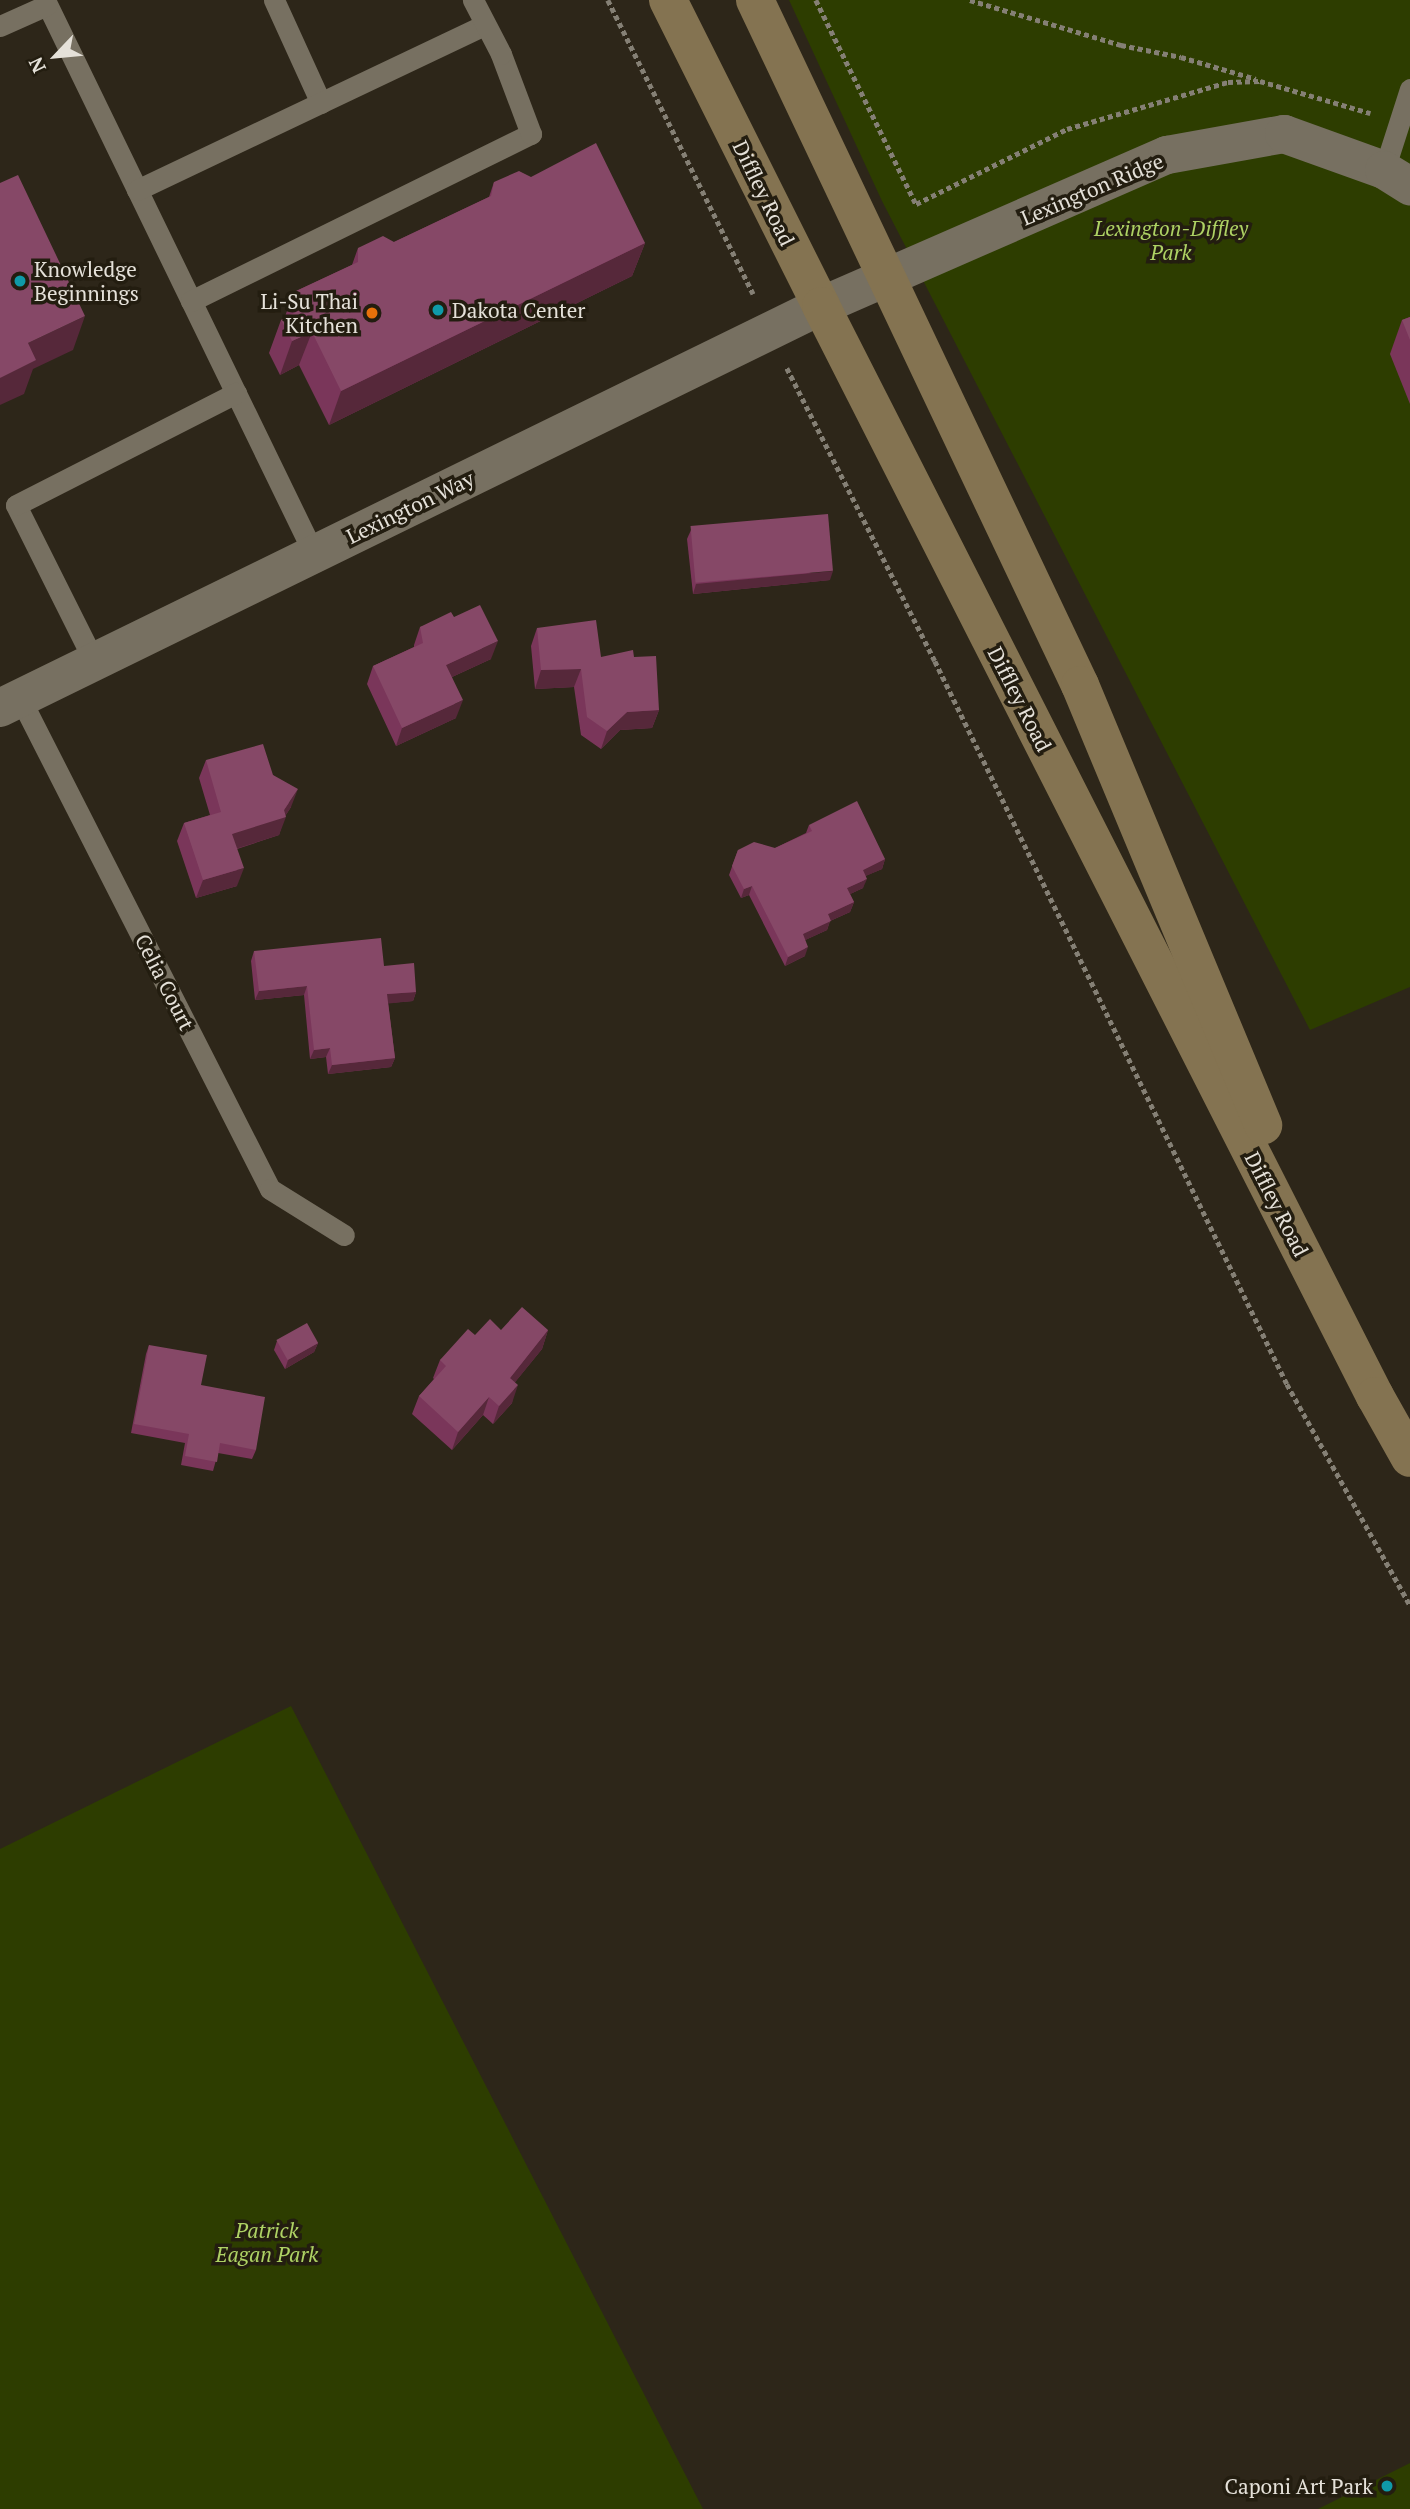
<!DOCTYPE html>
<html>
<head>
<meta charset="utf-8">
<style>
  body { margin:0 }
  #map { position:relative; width:1410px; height:2509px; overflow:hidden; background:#2d2619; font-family:"PT Serif",serif }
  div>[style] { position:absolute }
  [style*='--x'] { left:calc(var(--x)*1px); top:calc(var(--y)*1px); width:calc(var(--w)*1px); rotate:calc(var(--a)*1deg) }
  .green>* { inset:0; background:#2d3d00 }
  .path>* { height:4.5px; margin-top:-2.25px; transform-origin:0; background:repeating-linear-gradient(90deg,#858075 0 5px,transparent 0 8.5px) }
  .lane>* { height:21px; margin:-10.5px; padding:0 10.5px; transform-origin:10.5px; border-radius:10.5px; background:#777061 }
  .street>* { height:38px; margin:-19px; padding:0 19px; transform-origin:19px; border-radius:19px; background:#777061 }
  .secondary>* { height:38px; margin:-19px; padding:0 19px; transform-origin:19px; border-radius:19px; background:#847351 }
  .wall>* { inset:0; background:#7a365a }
  .shaded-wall>* { inset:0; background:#56283a }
  .building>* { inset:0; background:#864867; transform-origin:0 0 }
  .dots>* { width:19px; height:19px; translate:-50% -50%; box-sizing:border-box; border:4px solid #231d10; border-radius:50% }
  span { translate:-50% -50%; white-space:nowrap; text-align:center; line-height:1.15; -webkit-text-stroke:7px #231d10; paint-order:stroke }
  .street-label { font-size:21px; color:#e5e1d9 }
  .park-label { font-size:21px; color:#aed264; font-style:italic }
  .poi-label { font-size:21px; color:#e5e1d9 }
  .left { translate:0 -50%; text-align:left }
  .right { translate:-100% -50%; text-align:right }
  .north { position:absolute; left:21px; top:21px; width:70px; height:70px; -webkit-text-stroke:5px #231d10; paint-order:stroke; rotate:244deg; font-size:19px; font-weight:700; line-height:28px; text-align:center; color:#e5e1d9 }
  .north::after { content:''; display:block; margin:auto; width:24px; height:32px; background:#e5e1d9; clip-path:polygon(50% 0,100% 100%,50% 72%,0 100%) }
</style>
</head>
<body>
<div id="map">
  <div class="green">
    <i style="clip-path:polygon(789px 0,1410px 0,1410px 987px,1310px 1030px,882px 201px)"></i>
    <i style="clip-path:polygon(291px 1706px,703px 2509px,0 2509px,0 1849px)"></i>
    <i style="clip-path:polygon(1410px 2463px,1410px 2509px,1318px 2509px)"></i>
  </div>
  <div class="path">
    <i style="--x:608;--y:0;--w:328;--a:63.7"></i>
    <i style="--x:816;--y:0;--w:227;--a:63.9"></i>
    <i style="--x:916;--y:204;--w:169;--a:-26.4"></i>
    <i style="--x:1067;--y:129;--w:168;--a:-16.3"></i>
    <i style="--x:1228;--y:82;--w:32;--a:-2"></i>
    <i style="--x:1260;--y:81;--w:115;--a:16.2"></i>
    <i style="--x:970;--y:0;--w:158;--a:16.6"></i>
    <i style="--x:1121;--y:45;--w:61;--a:11.3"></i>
    <i style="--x:1181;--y:57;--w:78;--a:16.3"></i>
    <i style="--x:787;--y:368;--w:328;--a:63.2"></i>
    <i style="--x:935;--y:661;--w:804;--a:64.04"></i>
    <i style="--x:1287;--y:1384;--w:253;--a:60.9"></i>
  </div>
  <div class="lane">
    <i style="--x:45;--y:0;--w:616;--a:64.1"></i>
    <i style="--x:274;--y:0;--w:113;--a:65.5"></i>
    <i style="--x:0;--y:26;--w:51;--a:-24.1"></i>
    <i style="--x:1384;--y:170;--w:85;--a:-72.2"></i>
    <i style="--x:137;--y:190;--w:385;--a:-25.4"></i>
    <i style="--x:191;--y:301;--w:379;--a:-26.2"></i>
    <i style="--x:531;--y:134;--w:85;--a:-110.6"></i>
    <i style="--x:501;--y:54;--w:61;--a:-117.4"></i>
    <i style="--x:94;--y:661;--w:174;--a:-116.6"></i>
    <i style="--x:16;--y:505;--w:247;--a:-27"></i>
    <i style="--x:20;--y:698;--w:551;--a:63.02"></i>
    <i style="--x:270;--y:1189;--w:87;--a:31.9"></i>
  </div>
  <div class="street">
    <i style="--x:0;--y:708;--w:914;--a:-26.09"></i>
    <i style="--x:821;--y:306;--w:378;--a:-23.6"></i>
    <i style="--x:1167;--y:155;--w:119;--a:-10.2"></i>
    <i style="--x:1284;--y:134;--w:106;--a:19.8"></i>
    <i style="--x:1384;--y:170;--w:31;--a:32"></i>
  </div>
  <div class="secondary">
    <i style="--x:668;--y:0;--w:342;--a:63.4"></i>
    <i style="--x:821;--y:306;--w:1223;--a:63.06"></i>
    <i style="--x:1375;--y:1396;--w:71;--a:60.6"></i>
    <i style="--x:755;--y:0;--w:758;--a:64.62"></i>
    <i style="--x:1080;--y:685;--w:477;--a:67.4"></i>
  </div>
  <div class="wall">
    <i style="clip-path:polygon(494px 182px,645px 243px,632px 276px,329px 425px,299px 365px,280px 375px,269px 353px,281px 320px,284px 319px,294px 292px,352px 265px,358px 248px,394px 242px,489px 197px)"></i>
    <i style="clip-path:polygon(1410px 317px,1410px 404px,1390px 354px,1402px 320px)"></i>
    <i style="clip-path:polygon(691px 530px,830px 580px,693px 594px,687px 539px)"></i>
    <i style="clip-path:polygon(454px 617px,491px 659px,452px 677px,456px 718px,396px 746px,367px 684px,373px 666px,414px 647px,414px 645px,420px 627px)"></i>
    <i style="clip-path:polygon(537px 628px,601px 657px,634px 657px,659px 710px,652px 728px,620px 730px,601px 749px,581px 735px,574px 687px,535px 689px,531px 646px)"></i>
    <i style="clip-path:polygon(206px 760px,273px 775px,291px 807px,285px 816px,279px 835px,237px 849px,237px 886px,196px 898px,177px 841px,184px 823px,210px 815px,199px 778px)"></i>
    <i style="clip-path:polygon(809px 825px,885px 859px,882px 869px,865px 876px,863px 888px,850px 894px,854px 902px,850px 912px,830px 921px,827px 930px,805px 940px,805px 956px,785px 966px,749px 895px,741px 898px,729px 875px,738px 850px,775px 848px,806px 833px)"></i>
    <i style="clip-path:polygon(254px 951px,384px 966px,416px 992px,413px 1001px,388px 1003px,395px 1058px,391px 1067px,328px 1074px,326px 1057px,310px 1059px,304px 995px,255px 1000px,251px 961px)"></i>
    <i style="clip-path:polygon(548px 1330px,542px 1349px,515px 1382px,512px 1403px,493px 1424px,483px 1415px,452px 1450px,412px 1414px,419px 1396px,434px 1379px,433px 1378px,440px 1360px,475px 1335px)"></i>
    <i style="clip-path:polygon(277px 1341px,318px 1343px,314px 1352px,285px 1369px,274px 1350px)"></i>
    <i style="clip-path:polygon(149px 1345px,201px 1385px,256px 1450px,252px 1459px,218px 1453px,213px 1471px,181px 1465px,185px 1443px,131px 1433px,146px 1354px)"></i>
  </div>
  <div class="shaded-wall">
    <i style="clip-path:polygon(645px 243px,632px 276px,329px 425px,341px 391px)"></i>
    <i style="clip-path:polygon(85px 316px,73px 350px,33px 369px,24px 394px,0 405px,0 378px,28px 343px)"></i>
    <i style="clip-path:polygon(312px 332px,299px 365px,280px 375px,292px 341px)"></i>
    <i style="clip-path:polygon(833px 571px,830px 580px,693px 594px,696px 584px)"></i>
    <i style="clip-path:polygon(498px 641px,491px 659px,439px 683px,446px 665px)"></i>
    <i style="clip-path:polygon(581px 669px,574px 687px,535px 689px,541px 670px)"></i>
    <i style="clip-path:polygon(463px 700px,456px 718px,396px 746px,402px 728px)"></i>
    <i style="clip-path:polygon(659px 710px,652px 728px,620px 730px,601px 749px,607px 731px,627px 712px)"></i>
    <i style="clip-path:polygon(298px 789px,291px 807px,284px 818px,286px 817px,279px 835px,226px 852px,232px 834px,284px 810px)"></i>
    <i style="clip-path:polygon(885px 859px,882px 869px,859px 879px,863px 870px)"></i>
    <i style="clip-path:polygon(244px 868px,237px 886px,196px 898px,203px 880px)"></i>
    <i style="clip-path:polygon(867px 879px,863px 888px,844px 897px,847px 888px)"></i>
    <i style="clip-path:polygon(752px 886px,749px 895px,741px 898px,744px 889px)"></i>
    <i style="clip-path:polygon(854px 902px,850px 912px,830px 921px,827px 930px,799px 943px,803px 934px,828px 914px)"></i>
    <i style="clip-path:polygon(808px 947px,805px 956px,785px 966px,788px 957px)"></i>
    <i style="clip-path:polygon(307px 986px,304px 995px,255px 1000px,259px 991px)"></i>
    <i style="clip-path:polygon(416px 992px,413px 1001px,384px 1004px,387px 994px)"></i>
    <i style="clip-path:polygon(330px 1048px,326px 1057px,310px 1059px,314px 1050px)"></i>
    <i style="clip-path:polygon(395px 1058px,391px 1067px,328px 1074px,332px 1065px)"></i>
    <i style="clip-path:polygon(548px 1330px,542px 1349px,504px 1396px,510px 1378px)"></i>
    <i style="clip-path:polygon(318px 1343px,314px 1352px,285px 1369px,288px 1360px)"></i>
    <i style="clip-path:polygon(518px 1385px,512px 1403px,493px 1424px,499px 1406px)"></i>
    <i style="clip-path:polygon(489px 1397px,483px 1415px,452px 1450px,458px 1432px)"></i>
  </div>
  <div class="building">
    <i style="clip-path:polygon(596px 143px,645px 243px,341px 391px,312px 332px,292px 341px,281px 320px,302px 309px,294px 292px,358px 262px,358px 248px,383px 236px,394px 242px,491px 196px,494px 182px,519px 171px,531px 177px)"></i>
    <i style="clip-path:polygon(18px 175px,85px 316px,28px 343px,36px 360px,0 378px,0 183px)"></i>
    <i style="clip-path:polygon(1410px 317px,1410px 340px,1402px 320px)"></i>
    <i style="left:828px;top:514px;width:57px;height:138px;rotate:85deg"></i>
    <i style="clip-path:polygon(480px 605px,498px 641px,446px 665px,463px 700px,402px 728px,373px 666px,423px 643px,420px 627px,451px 612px,454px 617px)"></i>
    <i style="clip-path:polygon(596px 620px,601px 657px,633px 650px,634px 657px,656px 656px,659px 710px,627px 712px,607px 731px,587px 717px,581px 669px,541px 670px,537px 628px)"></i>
    <i style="clip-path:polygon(263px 744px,273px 775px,298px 789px,284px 810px,286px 817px,232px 834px,244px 868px,203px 880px,184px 823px,221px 812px,206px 760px)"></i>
    <i style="clip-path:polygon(857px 801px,885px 859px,863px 870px,867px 879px,847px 888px,854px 902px,828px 914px,831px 921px,803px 934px,808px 947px,788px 957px,752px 886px,744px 889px,732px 866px,738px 850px,754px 842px,775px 848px,812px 831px,809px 825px)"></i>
    <i style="clip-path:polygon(381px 938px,384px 966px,414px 963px,416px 992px,387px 994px,395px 1058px,332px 1065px,330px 1048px,314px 1050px,307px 986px,259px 991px,254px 951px)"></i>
    <i style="clip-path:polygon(522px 1307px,548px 1330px,510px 1378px,518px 1385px,499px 1406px,489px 1397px,458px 1432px,419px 1396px,446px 1366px,440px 1360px,468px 1329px,475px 1335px,490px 1319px,501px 1330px)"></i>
    <i style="left:307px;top:1323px;width:23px;height:35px;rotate:61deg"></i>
    <i style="clip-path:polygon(149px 1345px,207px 1355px,201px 1385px,265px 1397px,256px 1450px,220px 1443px,217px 1462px,185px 1456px,189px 1434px,134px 1424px)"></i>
  </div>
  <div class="dots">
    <i style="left:20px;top:281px;background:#0f9aa8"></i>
    <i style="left:438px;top:310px;background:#0f9aa8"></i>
    <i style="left:372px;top:313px;background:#e8710a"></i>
    <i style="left:1387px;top:2486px;background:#0f9aa8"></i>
  </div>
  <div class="street-label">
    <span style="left:1092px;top:189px;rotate:-23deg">Lexington Ridge</span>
    <span style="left:764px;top:193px;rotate:64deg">Diffley Road</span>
    <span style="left:410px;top:507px;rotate:-26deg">Lexington Way</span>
    <span style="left:1020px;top:699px;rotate:63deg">Diffley Road</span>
    <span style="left:165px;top:982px;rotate:63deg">Celia Court</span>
    <span style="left:1277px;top:1204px;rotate:63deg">Diffley Road</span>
  </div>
  <div class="park-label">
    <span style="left:1171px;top:240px">Lexington-Diffley<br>Park</span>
    <span style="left:267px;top:2242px">Patrick<br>Eagan Park</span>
  </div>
  <div class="poi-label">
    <span class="left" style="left:34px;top:281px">Knowledge<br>Beginnings</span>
    <span class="right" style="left:358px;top:313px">Li-Su Thai<br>Kitchen</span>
    <span class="left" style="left:452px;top:310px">Dakota Center</span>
    <span class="right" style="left:1373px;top:2486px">Caponi Art Park</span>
  </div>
  <div class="north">N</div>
</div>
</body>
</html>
